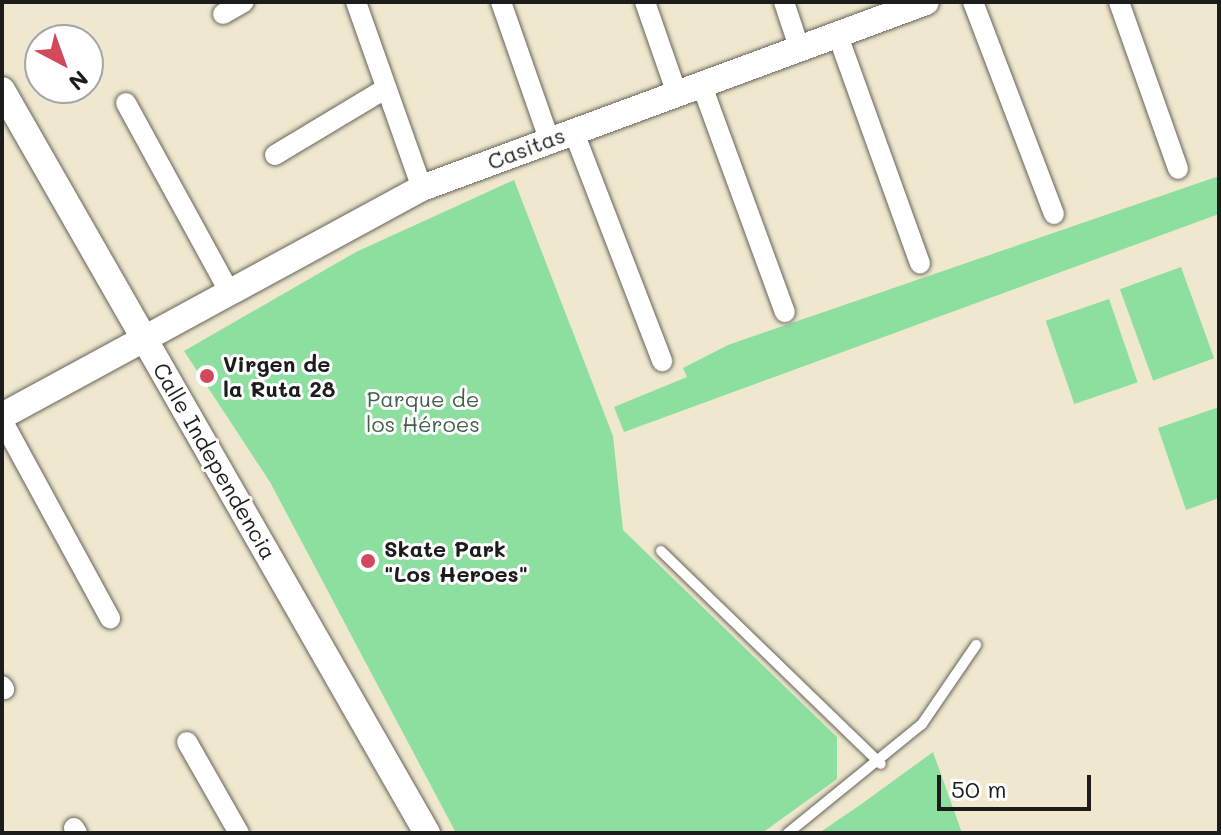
<!DOCTYPE html>
<html>
<head>
<meta charset="utf-8">
<style>
  body { margin:0 }
  #map { position:relative; width:1221px; height:835px; overflow:hidden; background:#efe8ce; font-family:Mali,sans-serif }
  div>[style] { position:absolute }
  [style*='--x'] { left:calc(var(--x)*1px); top:calc(var(--y)*1px); width:calc(var(--w)*1px); rotate:calc(var(--a)*1deg) }
  .green>* { inset:0; background:#8ddf9f; transform-origin:0 0 }
  .roads { filter:drop-shadow(0 0 2px #66635a) drop-shadow(0 0 2px #66635a) }
  .service>* { height:10px; margin:-5px; padding:0 5px; transform-origin:5px; border-radius:5px; background:#fff }
  .minor>* { height:20px; margin:-10px; padding:0 10px; transform-origin:10px; border-radius:10px; background:#fff }
  .tertiary>* { height:26px; margin:-13px; padding:0 13px; transform-origin:13px; border-radius:13px; background:#fff }
  .dots>* { width:22px; height:22px; translate:-50% -50%; box-sizing:border-box; border:4px solid #fff; border-radius:50% }
  span { translate:-50% -50%; white-space:nowrap; text-align:center; line-height:1.15; -webkit-text-stroke:6px #fff; paint-order:stroke }
  .street-label { font-size:22px; color:#1c1c1c }
  .poi-label { font-size:22px; color:#1c1c1c; font-weight:700 }
  .left { translate:0 -50%; text-align:left }
  .park-label { font-size:22px; color:#44604a }
  .frame { position:absolute; inset:0; border:4px solid #1c1c1c; pointer-events:none }
  .north { position:absolute; left:24px; top:24px; width:80px; height:80px; box-sizing:border-box; background:#fff; border:2px solid #a4a4a4; border-radius:50%; rotate:139deg; font-size:22px; font-weight:700; line-height:32px; text-align:center; color:#1c1c1c }
  .north::after { content:''; display:block; margin:auto; width:28px; height:36px; background:#d1495b; clip-path:polygon(50% 0,100% 100%,50% 72%,0 100%) }
  .scale { position:absolute; left:937px; top:775px; width:154px; height:36px; box-sizing:border-box; border:4px solid #1c1c1c; border-top:0; padding-left:10px; font-size:24px; line-height:28px; white-space:nowrap; color:#1c1c1c; -webkit-text-stroke:6px #fff; paint-order:stroke }
</style>
</head>
<body>
<div id="map">
  <div class="green">
    <i style="clip-path:polygon(1219px 176px,1219px 214px,624px 432px,614px 407px,687px 377px,683px 368px,728px 345px)"></i>
    <i style="clip-path:polygon(514px 180px,613px 436px,623px 530px,837px 737px,837px 779px,762px 833px,456px 833px,270px 482px,184px 351px,356px 252px)"></i>
    <i style="left:1181px;top:267px;width:97px;height:65px;rotate:70deg"></i>
    <i style="left:1109px;top:299px;width:88px;height:67px;rotate:71deg"></i>
    <i style="clip-path:polygon(1219px 407px,1219px 498px,1186px 510px,1158px 428px)"></i>
    <i style="clip-path:polygon(933px 752px,962px 833px,819px 833px,860px 805px)"></i>
  </div>
  <div class="roads">
    <div class="service">
      <i style="--x:661;--y:551;--w:306;--a:44.1"></i>
      <i style="--x:788;--y:833;--w:173;--a:-39.1"></i>
      <i style="--x:922;--y:724;--w:96;--a:-55.6"></i>
    </div>
    <div class="minor">
      <i style="--x:356;--y:2;--w:197;--a:70.5"></i>
      <i style="--x:501;--y:2;--w:145;--a:70.7"></i>
      <i style="--x:645;--y:2;--w:94;--a:70.8"></i>
      <i style="--x:784;--y:2;--w:47;--a:71.6"></i>
      <i style="--x:973;--y:2;--w:227;--a:69.1"></i>
      <i style="--x:1119;--y:2;--w:177;--a:70.5"></i>
      <i style="--x:223;--y:14;--w:24;--a:-30"></i>
      <i style="--x:837;--y:33;--w:245;--a:70.2"></i>
      <i style="--x:701;--y:83;--w:244;--a:69.9"></i>
      <i style="--x:126;--y:103;--w:214;--a:61.3"></i>
      <i style="--x:573;--y:130;--w:248;--a:68.9"></i>
      <i style="--x:275;--y:155;--w:128;--a:-31"></i>
      <i style="--x:2;--y:420;--w:226;--a:61.4"></i>
      <i style="--x:2;--y:686;--w:4;--a:56"></i>
      <i style="--x:187;--y:742;--w:105;--a:60.3"></i>
      <i style="--x:74;--y:828;--w:6;--a:59"></i>
    </div>
    <div class="tertiary">
      <i style="--x:2;--y:90;--w:856;--a:60.23"></i>
      <i style="--x:2;--y:416;--w:478;--a:-28.5"></i>
      <i style="--x:422;--y:188;--w:537;--a:-20.26"></i>
    </div>
  </div>
  <div class="dots">
    <i style="left:207px;top:376px;background:#d1495b"></i>
    <i style="left:368px;top:561px;background:#d1495b"></i>
  </div>
  <div class="street-label">
    <span style="left:526px;top:148px;rotate:-21deg">Casitas</span>
    <span style="left:215px;top:461px;rotate:60deg">Calle Independencia</span>
  </div>
  <div class="poi-label">
    <span class="left" style="left:223px;top:376px">Virgen de<br>la Ruta 28</span>
    <span class="left" style="left:384px;top:561px">Skate Park<br>"Los Heroes"</span>
  </div>
  <div class="park-label">
    <span style="left:423px;top:411px">Parque de<br>los Héroes</span>
  </div>
  <div class="frame"></div>
  <div class="north">N</div>
  <div class="scale">50 m</div>
</div>
</body>
</html>
